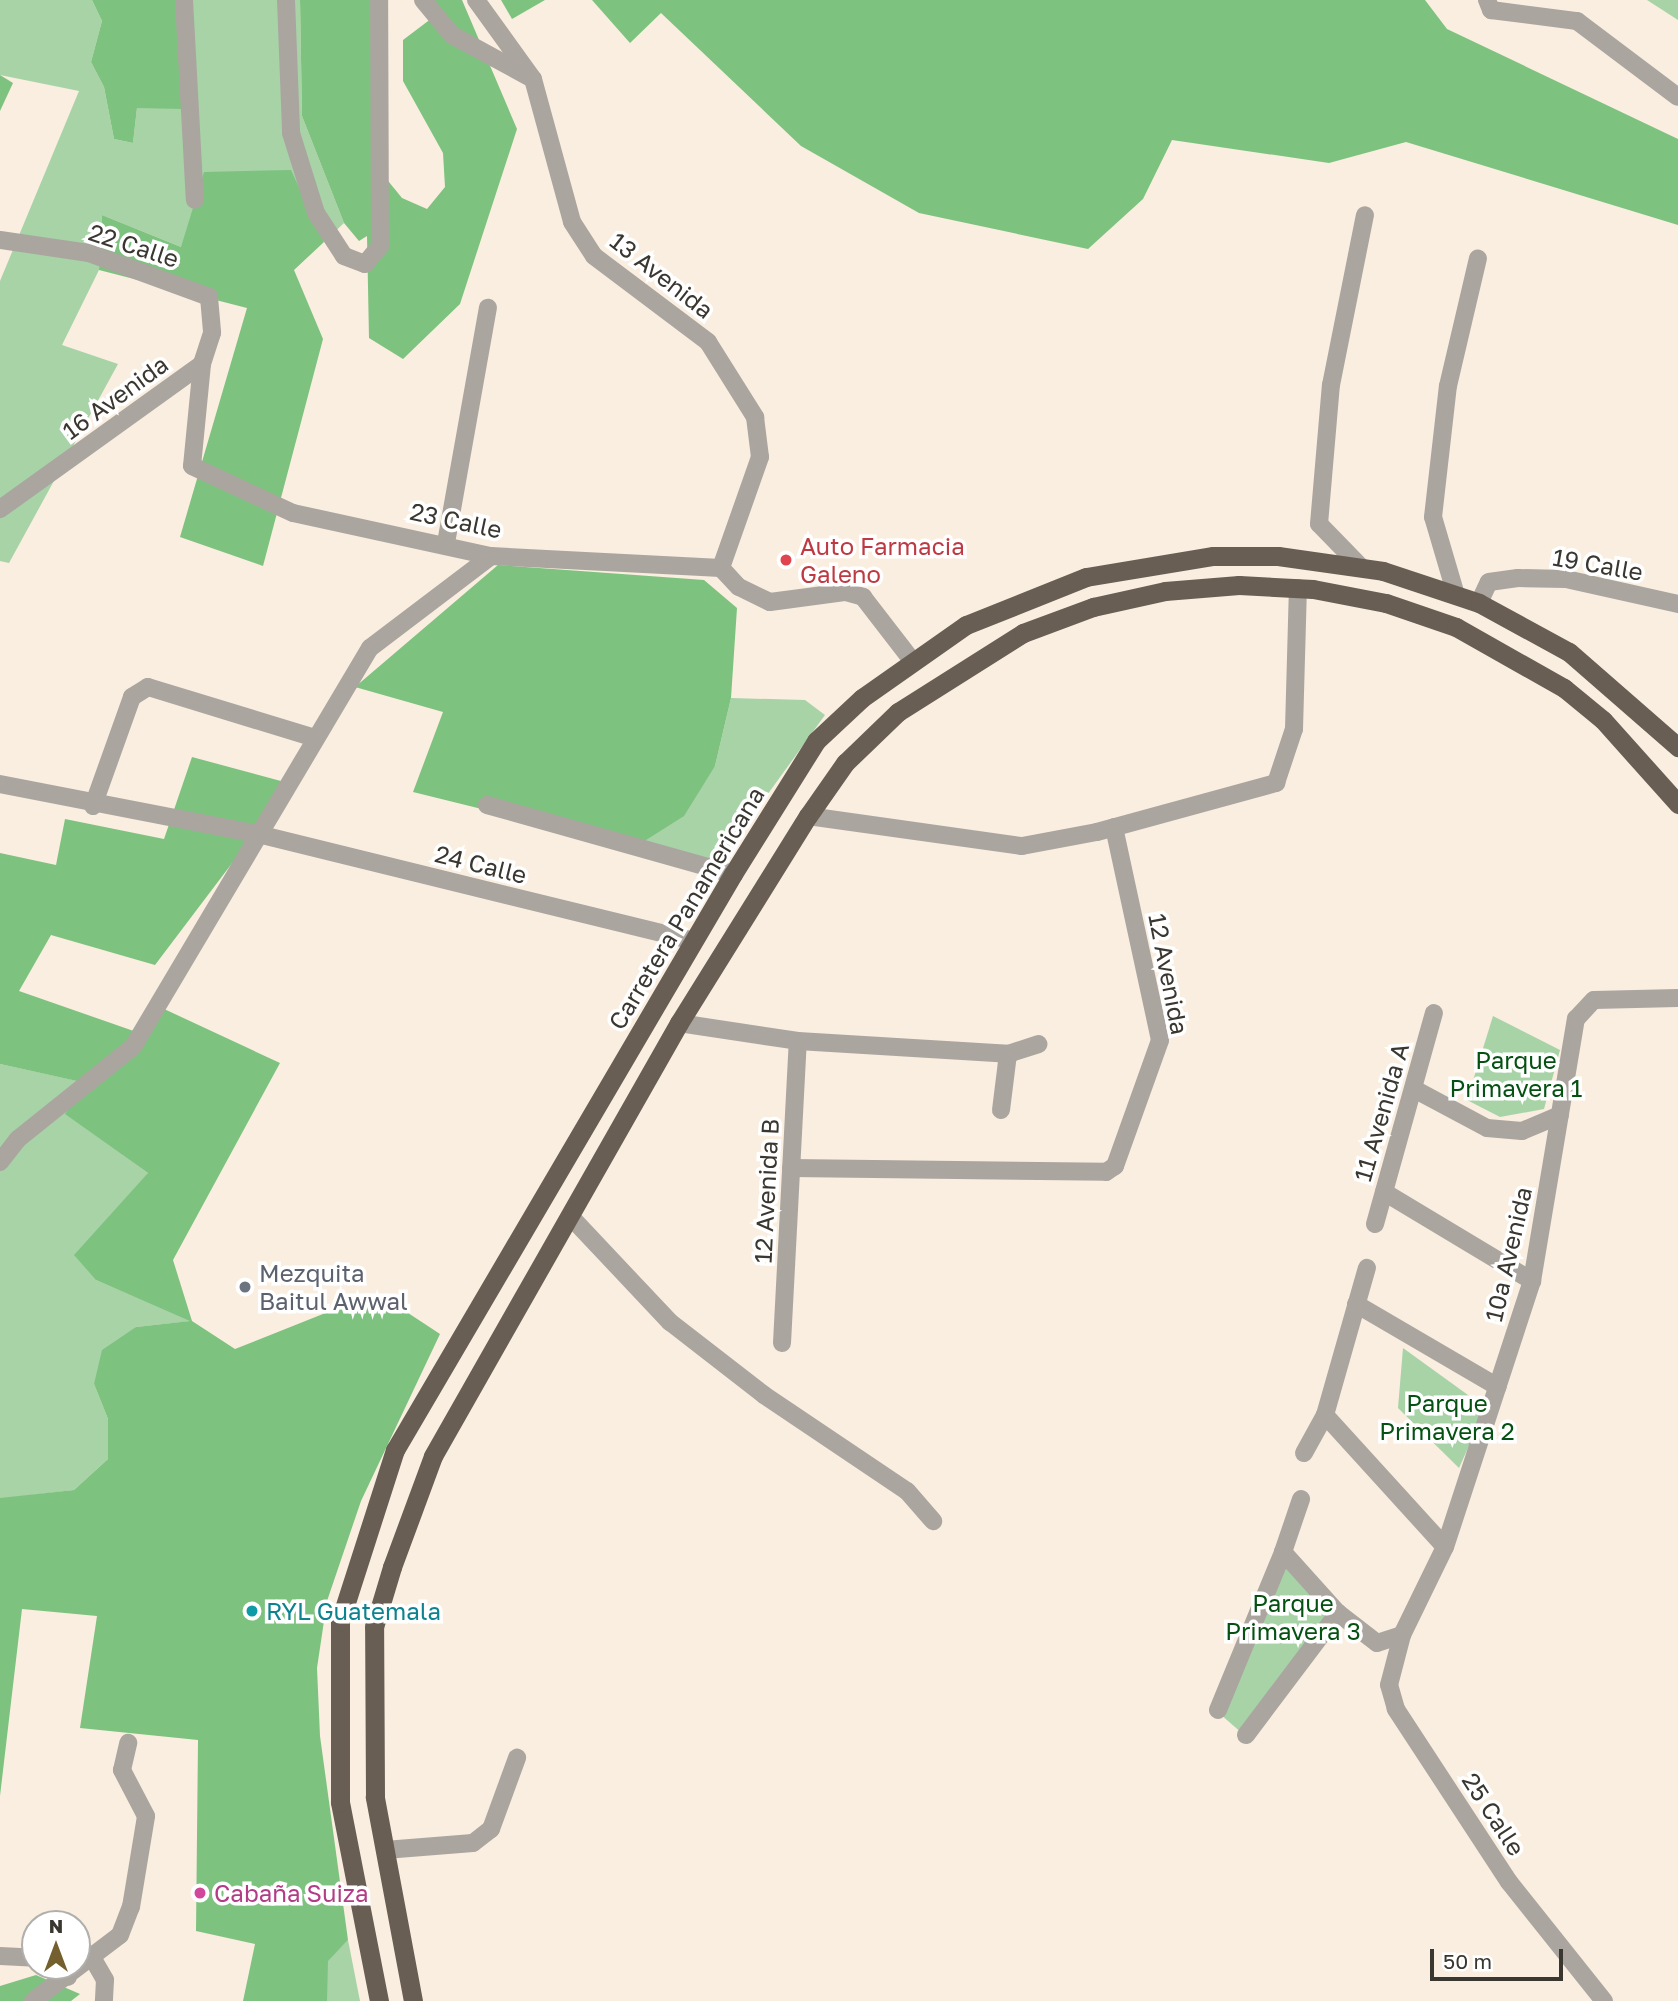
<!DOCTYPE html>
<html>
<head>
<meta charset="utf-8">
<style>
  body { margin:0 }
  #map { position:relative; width:1678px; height:2001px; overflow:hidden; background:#f9eedf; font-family:"Golos Text",sans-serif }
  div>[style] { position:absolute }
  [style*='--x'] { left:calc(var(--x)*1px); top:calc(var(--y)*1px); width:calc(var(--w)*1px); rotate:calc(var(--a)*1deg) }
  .green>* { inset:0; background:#a7d3a7 }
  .forest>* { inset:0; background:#7ec27f }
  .minor>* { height:18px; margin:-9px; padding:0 9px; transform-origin:9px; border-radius:9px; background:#aba5a0 }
  .trunk>* { height:19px; margin:-9.5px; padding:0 9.5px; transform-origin:9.5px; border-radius:9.5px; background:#685e54 }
  .dots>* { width:19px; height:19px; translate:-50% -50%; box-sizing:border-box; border:4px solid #fff; border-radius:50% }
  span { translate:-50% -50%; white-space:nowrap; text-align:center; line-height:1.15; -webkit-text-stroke:7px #fff; paint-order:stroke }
  .street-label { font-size:24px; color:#3a3630 }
  .health-label { font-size:24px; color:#be3a42 }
  .left { translate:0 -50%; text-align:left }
  .park-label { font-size:24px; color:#045112 }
  .worship-label { font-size:24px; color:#5b616d }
  .culture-label { font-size:24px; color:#0d838f }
  .hotel-label { font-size:24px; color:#b23c85 }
  .north { position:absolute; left:21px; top:1910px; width:70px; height:70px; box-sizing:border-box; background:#fff; border:2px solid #b0afac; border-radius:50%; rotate:0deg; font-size:19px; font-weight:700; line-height:28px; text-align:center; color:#3a3630 }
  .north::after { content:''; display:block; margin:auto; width:24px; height:32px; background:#74602f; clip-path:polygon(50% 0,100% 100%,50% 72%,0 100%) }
  .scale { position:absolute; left:1430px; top:1949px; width:133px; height:32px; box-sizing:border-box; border:4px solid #3a3630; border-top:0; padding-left:9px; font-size:21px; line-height:24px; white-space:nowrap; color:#3a3630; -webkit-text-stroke:5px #fff; paint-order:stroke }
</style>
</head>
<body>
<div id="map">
  <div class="green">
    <i style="clip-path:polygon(0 0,92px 0,102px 21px,91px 62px,104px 87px,114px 139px,133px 143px,137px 108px,181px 0,300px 0,302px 116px,344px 223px,324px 242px,290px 170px,181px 247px,102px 215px,99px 270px,62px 345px,118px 364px,9px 563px,0 561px,0 281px,79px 91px,0 75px)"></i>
    <i style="clip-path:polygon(1647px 0,1678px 0,1678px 20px)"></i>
    <i style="clip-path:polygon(731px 698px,805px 700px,825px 715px,715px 867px,635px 847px,715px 766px)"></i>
    <i style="clip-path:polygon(1493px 1016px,1560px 1050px,1544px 1109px,1500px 1117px,1467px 1100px)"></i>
    <i style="clip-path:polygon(0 1064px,87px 1083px,66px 1114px,148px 1173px,96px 1280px,192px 1321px,136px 1327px,94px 1384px,108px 1419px,108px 1459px,74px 1490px,7px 1498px,0 1498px)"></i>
    <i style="clip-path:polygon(1403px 1348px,1486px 1408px,1459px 1468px,1398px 1408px)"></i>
    <i style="clip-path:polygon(1285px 1561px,1332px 1614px,1243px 1734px,1220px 1714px)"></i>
    <i style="clip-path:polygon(348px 1940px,360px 2001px,327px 2001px,327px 1961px)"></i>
  </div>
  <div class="forest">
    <i style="clip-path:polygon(92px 0,181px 0,184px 109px,137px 108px,133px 143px,114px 139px,104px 87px,91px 62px,102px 21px)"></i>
    <i style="clip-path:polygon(300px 0,372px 0,371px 160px,402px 198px,427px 209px,445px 187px,443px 153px,403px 81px,403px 40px,440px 12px,431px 0,462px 0,517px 129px,460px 304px,403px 359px,369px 338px,367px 236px,359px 241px,344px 223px,302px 116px)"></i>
    <i style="clip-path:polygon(501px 0,545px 0,512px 19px)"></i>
    <i style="clip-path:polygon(592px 0,1425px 0,1447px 29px,1678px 139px,1678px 225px,1406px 142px,1329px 163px,1172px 140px,1143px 199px,1088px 249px,919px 213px,801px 146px,661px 13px,630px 43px)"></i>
    <i style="clip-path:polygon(0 75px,13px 83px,0 111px)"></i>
    <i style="clip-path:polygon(291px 170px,324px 242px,294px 270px,323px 339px,263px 566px,180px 537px,247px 308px,99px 270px,102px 215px,181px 247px,204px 172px)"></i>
    <i style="clip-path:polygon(498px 565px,704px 580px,737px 608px,731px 698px,715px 766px,684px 816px,635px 847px,413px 792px,443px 712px,355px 687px)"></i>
    <i style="clip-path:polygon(192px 757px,292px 784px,155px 965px,51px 935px,19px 991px,148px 1036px,162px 1008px,280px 1063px,173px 1260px,192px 1321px,235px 1349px,343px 1306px,399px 1307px,440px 1334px,361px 1501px,327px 1601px,317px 1668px,320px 1736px,348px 1940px,328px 1961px,327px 2001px,243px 2001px,255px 1944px,196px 1931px,198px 1740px,80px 1728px,97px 1616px,22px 1609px,0 1796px,0 1498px,74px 1490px,108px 1459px,108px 1419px,94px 1384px,102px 1350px,136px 1327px,190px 1321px,96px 1280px,74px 1255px,148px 1173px,65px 1114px,86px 1083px,0 1064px,0 853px,56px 865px,65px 819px,164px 839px)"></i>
    <i style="clip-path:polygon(36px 1975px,80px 1994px,71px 2001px,0 2001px,0 1986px)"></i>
  </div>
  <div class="minor">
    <i style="--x:184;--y:0;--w:200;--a:86.9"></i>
    <i style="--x:286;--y:0;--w:133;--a:87.8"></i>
    <i style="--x:291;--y:133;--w:84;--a:72.6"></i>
    <i style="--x:316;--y:213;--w:51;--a:56.9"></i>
    <i style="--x:344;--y:256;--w:22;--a:21"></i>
    <i style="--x:365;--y:264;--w:23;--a:-50"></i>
    <i style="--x:380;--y:246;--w:246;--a:-90.2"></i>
    <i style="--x:423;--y:0;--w:45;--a:50.4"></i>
    <i style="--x:452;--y:35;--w:88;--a:28.6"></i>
    <i style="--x:476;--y:0;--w:97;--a:54.2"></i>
    <i style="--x:533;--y:79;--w:148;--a:74.7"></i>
    <i style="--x:572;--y:222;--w:40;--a:57.1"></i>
    <i style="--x:594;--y:256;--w:143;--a:37"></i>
    <i style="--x:708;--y:342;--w:89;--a:57.9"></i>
    <i style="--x:755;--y:417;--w:40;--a:82.9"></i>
    <i style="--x:760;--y:457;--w:118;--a:109.4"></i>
    <i style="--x:721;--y:568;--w:26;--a:47"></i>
    <i style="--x:739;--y:587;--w:34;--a:26"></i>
    <i style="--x:770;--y:602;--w:77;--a:-7.5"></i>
    <i style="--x:846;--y:592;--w:18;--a:16"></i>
    <i style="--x:863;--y:597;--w:78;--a:52.3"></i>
    <i style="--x:1487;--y:0;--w:11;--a:68"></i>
    <i style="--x:1491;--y:10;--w:87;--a:7.3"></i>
    <i style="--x:1577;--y:21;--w:126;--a:37"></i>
    <i style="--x:0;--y:240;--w:90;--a:8.3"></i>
    <i style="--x:89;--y:253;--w:128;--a:20.1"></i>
    <i style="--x:209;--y:297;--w:36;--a:85"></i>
    <i style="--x:212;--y:333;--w:33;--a:108"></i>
    <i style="--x:202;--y:364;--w:249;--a:144.3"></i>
    <i style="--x:202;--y:364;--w:102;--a:95.6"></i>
    <i style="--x:192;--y:466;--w:111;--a:25"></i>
    <i style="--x:293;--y:513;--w:203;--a:12.3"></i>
    <i style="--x:491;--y:556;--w:230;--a:3"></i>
    <i style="--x:446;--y:543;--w:239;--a:-79.9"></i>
    <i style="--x:1361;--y:567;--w:60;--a:-134.3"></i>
    <i style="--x:1319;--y:524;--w:140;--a:-85.1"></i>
    <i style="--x:1331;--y:385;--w:173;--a:-78.7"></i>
    <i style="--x:1456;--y:595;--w:81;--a:-106.4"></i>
    <i style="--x:1433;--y:517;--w:132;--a:-83.5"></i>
    <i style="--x:1448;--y:386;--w:131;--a:-76.8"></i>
    <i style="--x:1479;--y:603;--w:23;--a:-65"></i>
    <i style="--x:1489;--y:582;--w:29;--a:-8"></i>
    <i style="--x:1518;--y:578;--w:48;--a:1.2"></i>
    <i style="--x:1566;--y:579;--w:115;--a:12.6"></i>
    <i style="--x:0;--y:784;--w:263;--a:11"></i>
    <i style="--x:258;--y:834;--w:448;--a:13.8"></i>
    <i style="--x:487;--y:805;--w:255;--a:15.7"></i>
    <i style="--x:93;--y:806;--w:116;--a:-70.3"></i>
    <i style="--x:132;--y:697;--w:19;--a:-32"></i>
    <i style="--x:148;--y:687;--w:175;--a:17"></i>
    <i style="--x:808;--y:816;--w:216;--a:8"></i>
    <i style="--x:1022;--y:846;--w:76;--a:-10.6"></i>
    <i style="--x:1097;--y:832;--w:186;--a:-15.3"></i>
    <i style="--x:1276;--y:783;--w:57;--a:-71.6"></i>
    <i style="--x:1294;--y:729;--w:141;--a:-88.4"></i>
    <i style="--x:679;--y:1023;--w:120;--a:8.6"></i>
    <i style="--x:798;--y:1041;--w:210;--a:3.5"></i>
    <i style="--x:1008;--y:1054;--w:32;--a:-18"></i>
    <i style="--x:1414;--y:1089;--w:83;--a:28.1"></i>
    <i style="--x:1487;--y:1128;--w:35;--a:5"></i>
    <i style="--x:1522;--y:1131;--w:41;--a:-22.8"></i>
    <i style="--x:1001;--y:1110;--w:56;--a:-82.9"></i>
    <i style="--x:0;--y:1162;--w:29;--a:-52"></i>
    <i style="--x:18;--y:1139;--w:147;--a:-38.7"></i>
    <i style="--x:133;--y:1047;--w:464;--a:-59.3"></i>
    <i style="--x:370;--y:648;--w:152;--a:-37.2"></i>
    <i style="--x:791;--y:1168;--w:315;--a:0.7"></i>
    <i style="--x:1106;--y:1172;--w:11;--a:-34"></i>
    <i style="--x:1115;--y:1166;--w:134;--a:-70.3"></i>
    <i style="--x:1160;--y:1040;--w:218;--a:-102.2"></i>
    <i style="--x:1384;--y:1192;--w:173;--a:31"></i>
    <i style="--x:570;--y:1216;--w:146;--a:46.7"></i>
    <i style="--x:670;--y:1322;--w:119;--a:37.8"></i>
    <i style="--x:764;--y:1395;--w:172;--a:33.9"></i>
    <i style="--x:907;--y:1491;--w:40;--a:49"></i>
    <i style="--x:1375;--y:1224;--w:219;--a:-74.4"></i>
    <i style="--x:1356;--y:1304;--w:164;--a:30.3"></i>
    <i style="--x:782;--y:1343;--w:302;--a:-87"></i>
    <i style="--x:1325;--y:1415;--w:178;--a:47.7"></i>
    <i style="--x:1304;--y:1453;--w:43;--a:-61.1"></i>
    <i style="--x:1325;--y:1415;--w:153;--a:-74.1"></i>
    <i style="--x:1283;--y:1552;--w:56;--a:-71.2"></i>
    <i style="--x:1218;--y:1710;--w:171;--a:-67.6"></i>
    <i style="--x:1283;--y:1552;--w:82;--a:48"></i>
    <i style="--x:1338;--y:1613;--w:49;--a:37.6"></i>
    <i style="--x:1377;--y:1643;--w:26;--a:-18"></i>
    <i style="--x:1246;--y:1735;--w:153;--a:-53"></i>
    <i style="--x:385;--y:1850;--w:88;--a:-4.5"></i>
    <i style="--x:473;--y:1843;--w:23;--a:-38"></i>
    <i style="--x:491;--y:1829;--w:76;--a:-69.9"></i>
    <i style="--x:0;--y:1956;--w:35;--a:3"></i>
    <i style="--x:93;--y:1959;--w:24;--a:60"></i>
    <i style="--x:105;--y:1980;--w:21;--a:93"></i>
    <i style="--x:50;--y:1966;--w:21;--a:31"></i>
    <i style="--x:33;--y:2001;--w:109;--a:-37.2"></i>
    <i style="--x:120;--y:1935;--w:30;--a:-69"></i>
    <i style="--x:131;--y:1907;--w:92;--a:-80.6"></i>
    <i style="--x:146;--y:1816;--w:52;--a:-117.6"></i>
    <i style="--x:122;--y:1770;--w:28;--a:-77"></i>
    <i style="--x:1604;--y:2001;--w:152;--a:-128.6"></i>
    <i style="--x:1509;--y:1882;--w:207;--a:-123.2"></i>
    <i style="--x:1396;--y:1709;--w:25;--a:-106"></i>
    <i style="--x:1389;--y:1685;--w:52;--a:-75.4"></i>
    <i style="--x:1402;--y:1635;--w:98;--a:-64"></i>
    <i style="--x:1445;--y:1547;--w:280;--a:-71.9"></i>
    <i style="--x:1532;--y:1281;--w:266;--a:-80.5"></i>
    <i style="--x:1576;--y:1019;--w:26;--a:-47"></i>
    <i style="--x:1594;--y:1000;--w:84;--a:-1.4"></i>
  </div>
  <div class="trunk">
    <i style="--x:379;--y:2001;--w:203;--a:-101.1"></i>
    <i style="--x:340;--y:1802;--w:181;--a:-90"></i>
    <i style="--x:340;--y:1621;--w:180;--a:-72.2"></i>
    <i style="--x:395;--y:1450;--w:668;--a:-59.6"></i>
    <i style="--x:733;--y:874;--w:157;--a:-58"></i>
    <i style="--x:816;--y:741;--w:63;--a:-43.1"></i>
    <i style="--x:862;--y:698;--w:127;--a:-35.1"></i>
    <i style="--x:966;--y:625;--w:129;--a:-21.8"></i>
    <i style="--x:1086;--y:577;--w:129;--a:-9.4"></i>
    <i style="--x:1213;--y:556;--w:65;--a:0"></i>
    <i style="--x:1278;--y:556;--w:106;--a:8.1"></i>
    <i style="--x:1383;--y:571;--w:101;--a:18.4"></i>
    <i style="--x:1479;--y:603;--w:102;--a:28.6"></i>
    <i style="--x:1569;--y:652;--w:145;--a:41.1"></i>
    <i style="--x:413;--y:2001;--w:208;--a:-100.6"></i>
    <i style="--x:375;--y:1797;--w:170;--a:-90.3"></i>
    <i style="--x:374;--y:1627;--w:63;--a:-73.3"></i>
    <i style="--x:392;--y:1567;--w:118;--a:-69.7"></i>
    <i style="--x:433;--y:1456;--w:498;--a:-60.4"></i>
    <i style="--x:679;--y:1023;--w:244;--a:-58.1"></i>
    <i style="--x:808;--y:816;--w:65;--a:-55.1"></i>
    <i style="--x:845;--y:763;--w:74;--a:-43.9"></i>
    <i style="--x:898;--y:712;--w:148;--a:-32.3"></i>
    <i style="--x:1023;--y:633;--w:75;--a:-20.4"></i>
    <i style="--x:1093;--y:607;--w:74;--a:-12.5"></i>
    <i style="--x:1165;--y:591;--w:74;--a:-4.6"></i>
    <i style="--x:1239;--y:585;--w:74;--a:3.1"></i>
    <i style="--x:1313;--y:589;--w:74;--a:10.9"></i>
    <i style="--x:1386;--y:603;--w:74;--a:18.9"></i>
    <i style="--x:1456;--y:627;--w:124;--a:29.5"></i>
    <i style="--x:1564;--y:688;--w:50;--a:39.4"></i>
    <i style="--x:1603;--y:720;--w:113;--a:48.2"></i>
  </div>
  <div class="dots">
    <i style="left:786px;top:560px;background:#e0444e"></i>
    <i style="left:245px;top:1287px;background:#6b7280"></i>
    <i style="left:252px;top:1611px;background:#0f9aa8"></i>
    <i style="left:200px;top:1893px;background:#d1479c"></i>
  </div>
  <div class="street-label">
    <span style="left:134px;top:245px;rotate:18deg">22 Calle</span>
    <span style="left:662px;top:275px;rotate:38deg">13 Avenida</span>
    <span style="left:115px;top:397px;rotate:-36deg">16 Avenida</span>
    <span style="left:456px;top:520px;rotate:12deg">23 Calle</span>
    <span style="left:1598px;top:564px;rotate:10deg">19 Calle</span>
    <span style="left:481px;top:864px;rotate:14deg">24 Calle</span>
    <span style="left:686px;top:908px;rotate:-59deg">Carretera Panamericana</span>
    <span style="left:1169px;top:974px;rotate:79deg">12 Avenida</span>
    <span style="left:1381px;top:1112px;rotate:-74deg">11 Avenida A</span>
    <span style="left:766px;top:1191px;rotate:-87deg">12 Avenida B</span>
    <span style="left:1508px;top:1254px;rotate:-77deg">10a Avenida</span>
    <span style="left:1494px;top:1814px;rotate:57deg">25 Calle</span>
  </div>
  <div class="health-label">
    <span class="left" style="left:800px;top:560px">Auto Farmacia<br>Galeno</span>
  </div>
  <div class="park-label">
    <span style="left:1516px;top:1074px">Parque<br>Primavera 1</span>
    <span style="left:1447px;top:1417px">Parque<br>Primavera 2</span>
    <span style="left:1293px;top:1617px">Parque<br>Primavera 3</span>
  </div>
  <div class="worship-label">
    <span class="left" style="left:259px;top:1287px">Mezquita<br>Baitul Awwal</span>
  </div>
  <div class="culture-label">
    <span class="left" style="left:266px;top:1611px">RYL Guatemala</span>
  </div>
  <div class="hotel-label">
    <span class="left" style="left:214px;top:1893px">Cabaña Suiza</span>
  </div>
  <div class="north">N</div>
  <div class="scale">50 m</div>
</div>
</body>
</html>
